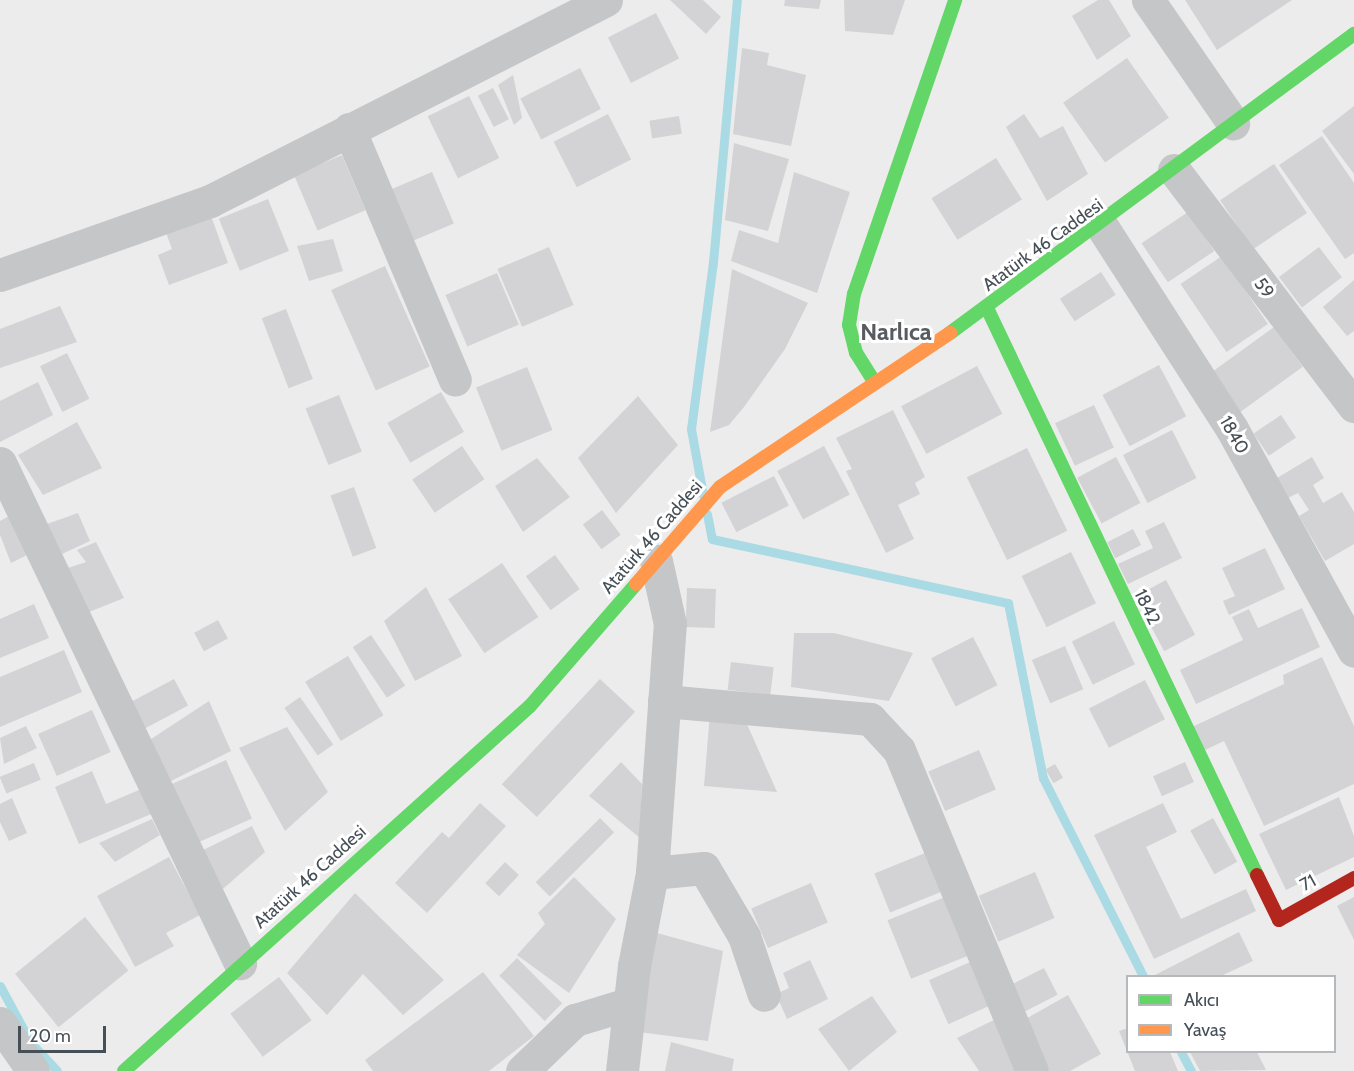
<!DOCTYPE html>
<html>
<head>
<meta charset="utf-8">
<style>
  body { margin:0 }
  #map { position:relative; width:1354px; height:1071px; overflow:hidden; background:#edecec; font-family:Cabin,sans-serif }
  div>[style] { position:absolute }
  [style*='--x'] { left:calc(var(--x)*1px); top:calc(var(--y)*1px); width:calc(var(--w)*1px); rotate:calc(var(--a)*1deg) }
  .stream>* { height:9px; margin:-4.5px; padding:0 4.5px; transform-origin:4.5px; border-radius:4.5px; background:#aadae4 }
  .building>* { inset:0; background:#d3d3d5; transform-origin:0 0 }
  .street>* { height:33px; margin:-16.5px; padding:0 16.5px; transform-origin:16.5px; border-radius:16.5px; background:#c4c6c7 }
  .fast>* { height:14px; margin:-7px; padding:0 7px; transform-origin:7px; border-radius:7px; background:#63d668 }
  .slow>* { height:14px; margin:-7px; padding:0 7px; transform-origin:7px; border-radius:7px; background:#ff974d }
  .jam>* { height:14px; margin:-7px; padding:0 7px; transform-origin:7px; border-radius:7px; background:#b3261e }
  span { translate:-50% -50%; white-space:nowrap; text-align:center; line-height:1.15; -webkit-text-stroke:6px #fff; paint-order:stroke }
  .street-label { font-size:18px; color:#464f56 }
  .district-label { font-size:24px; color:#595c5f; font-weight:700 }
  .legend { position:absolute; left:1126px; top:975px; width:210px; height:78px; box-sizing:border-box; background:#fff; border:2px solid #b5b9bb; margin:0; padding:8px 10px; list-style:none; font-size:18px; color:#464f56 }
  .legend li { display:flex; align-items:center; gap:12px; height:30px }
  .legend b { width:30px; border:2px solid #b5b9bb }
  .scale { position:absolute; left:18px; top:1026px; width:88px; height:27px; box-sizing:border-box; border:3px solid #464f56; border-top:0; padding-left:8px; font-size:18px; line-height:21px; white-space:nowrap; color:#464f56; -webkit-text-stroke:4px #fff; paint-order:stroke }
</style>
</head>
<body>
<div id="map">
  <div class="stream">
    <i style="--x:703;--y:495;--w:67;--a:-100.3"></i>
    <i style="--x:691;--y:429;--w:168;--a:-82.5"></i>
    <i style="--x:713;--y:262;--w:263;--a:-84.8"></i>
    <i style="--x:707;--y:514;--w:25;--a:79"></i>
    <i style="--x:712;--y:539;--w:303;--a:12.2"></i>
    <i style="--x:1008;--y:603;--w:178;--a:78.7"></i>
    <i style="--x:1043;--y:778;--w:222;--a:63.2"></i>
    <i style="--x:0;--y:986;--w:55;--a:61.6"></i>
    <i style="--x:33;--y:1045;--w:35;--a:47"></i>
    <i style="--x:1181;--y:1052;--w:21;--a:62"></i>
  </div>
  <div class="building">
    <i style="clip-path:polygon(670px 0,703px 0,721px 17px,706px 34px)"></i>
    <i style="clip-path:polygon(785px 0,821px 0,819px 9px,784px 6px)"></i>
    <i style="clip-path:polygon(844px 0,905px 0,893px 35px,845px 31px)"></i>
    <i style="clip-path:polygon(1098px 0,1109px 0,1131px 36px,1097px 60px,1072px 16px)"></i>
    <i style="clip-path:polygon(1185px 0,1292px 0,1217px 50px)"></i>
    <i style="left:656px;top:13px;width:51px;height:54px;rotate:63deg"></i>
    <i style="clip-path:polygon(742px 48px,769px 53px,767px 65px,806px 75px,791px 146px,733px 134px)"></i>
    <i style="left:1127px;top:58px;width:73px;height:78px;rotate:55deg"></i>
    <i style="left:580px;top:68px;width:46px;height:67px;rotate:63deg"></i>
    <i style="clip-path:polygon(513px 75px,522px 118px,514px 125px,498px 85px)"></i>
    <i style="left:493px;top:88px;width:35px;height:17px;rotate:63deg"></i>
    <i style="left:469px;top:96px;width:69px;height:46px;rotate:64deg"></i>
    <i style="clip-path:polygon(1354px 106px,1354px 174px,1322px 131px)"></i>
    <i style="left:608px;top:114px;width:51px;height:61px;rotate:63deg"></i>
    <i style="clip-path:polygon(1024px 114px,1040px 138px,1063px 126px,1088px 174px,1047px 201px,1006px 127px)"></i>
    <i style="left:679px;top:116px;width:18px;height:30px;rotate:81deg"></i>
    <i style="clip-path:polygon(1322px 136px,1354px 183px,1354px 253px,1345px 259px,1279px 165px)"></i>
    <i style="clip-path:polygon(734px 143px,789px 159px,768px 231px,725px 220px)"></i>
    <i style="left:342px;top:155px;width:60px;height:52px;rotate:67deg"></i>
    <i style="left:996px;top:158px;width:49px;height:76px;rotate:58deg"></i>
    <i style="left:1274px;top:164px;width:59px;height:65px;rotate:56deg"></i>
    <i style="left:432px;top:172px;width:56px;height:52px;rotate:67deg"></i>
    <i style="clip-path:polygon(794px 172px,850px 192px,817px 293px,731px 261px,739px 230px,778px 243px)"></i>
    <i style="left:268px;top:199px;width:56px;height:53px;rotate:68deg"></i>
    <i style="left:1188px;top:212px;width:47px;height:56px;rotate:56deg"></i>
    <i style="clip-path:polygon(210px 213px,228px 263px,169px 285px,158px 255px,172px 249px,165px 230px)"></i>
    <i style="clip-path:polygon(333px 239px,343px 271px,309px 281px,297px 246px)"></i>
    <i style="left:549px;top:247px;width:63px;height:56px;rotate:67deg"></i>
    <i style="left:1319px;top:247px;width:38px;height:50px;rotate:53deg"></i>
    <i style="left:1222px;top:256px;width:82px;height:50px;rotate:56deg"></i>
    <i style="left:385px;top:266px;width:110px;height:59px;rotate:66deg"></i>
    <i style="clip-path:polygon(732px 269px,808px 303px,785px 349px,744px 407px,729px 425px,710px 432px)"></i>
    <i style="left:1101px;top:272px;width:27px;height:49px;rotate:57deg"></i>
    <i style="left:497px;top:273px;width:56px;height:56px;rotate:67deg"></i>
    <i style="clip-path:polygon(1354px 280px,1354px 331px,1347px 336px,1323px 307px)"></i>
    <i style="clip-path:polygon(60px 306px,77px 342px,0 368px,0 329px)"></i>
    <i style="left:286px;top:309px;width:75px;height:26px;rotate:69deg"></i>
    <i style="left:1274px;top:327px;width:49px;height:81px;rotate:54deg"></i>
    <i style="left:67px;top:353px;width:51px;height:30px;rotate:64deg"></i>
    <i style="left:1159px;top:365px;width:58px;height:64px;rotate:62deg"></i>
    <i style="left:977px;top:366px;width:54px;height:86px;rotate:62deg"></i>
    <i style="left:527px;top:367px;width:68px;height:55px;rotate:68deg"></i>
    <i style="clip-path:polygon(38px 382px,53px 415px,0 442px,0 401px)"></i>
    <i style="left:441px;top:392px;width:46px;height:62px;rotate:60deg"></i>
    <i style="left:339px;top:395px;width:61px;height:36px;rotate:68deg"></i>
    <i style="clip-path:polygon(638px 396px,678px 445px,616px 513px,578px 458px)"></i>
    <i style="left:1094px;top:405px;width:47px;height:43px;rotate:65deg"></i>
    <i style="clip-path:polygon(893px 410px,925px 477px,915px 483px,920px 494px,898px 505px,914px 539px,886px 553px,846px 471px,852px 469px,836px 438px)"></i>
    <i style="left:1281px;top:415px;width:27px;height:33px;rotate:56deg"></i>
    <i style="clip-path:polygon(77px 422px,102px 468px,43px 495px,18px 455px)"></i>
    <i style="left:1172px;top:430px;width:54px;height:55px;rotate:63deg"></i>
    <i style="left:462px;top:446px;width:40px;height:60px;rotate:56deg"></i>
    <i style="left:824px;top:446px;width:55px;height:53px;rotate:62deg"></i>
    <i style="left:1027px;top:448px;width:92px;height:67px;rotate:64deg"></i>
    <i style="left:1116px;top:457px;width:52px;height:44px;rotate:62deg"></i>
    <i style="clip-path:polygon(1312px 457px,1324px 478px,1313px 485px,1323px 503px,1342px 492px,1354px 512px,1354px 544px,1325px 561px,1299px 516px,1309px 510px,1298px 493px,1288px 498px,1277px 478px)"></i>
    <i style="clip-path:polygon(537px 458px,570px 497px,523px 532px,495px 486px)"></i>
    <i style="left:774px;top:476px;width:33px;height:59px;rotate:63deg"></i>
    <i style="left:354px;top:487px;width:65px;height:25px;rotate:70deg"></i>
    <i style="left:602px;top:510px;width:31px;height:24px;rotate:53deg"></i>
    <i style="clip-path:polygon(78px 513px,90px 541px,62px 554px,47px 524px)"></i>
    <i style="clip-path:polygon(11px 515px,31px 553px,11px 563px,0 535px,0 521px)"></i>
    <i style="clip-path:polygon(1164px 522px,1182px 558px,1128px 584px,1118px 564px,1153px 548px,1145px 531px)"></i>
    <i style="left:1133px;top:529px;width:18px;height:29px;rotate:63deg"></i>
    <i style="clip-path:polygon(96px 542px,124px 598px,79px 616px,56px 572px,86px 562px,77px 550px)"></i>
    <i style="clip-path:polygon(1265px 548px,1285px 589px,1229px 615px,1223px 601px,1235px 596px,1222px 568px)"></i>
    <i style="left:1071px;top:552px;width:57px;height:55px;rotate:64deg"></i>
    <i style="left:555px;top:555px;width:42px;height:36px;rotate:54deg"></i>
    <i style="left:502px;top:563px;width:65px;height:65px;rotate:56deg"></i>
    <i style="left:1166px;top:580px;width:62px;height:35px;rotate:62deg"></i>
    <i style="clip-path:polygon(426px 587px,462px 656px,415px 681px,384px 621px)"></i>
    <i style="left:687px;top:588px;width:29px;height:39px;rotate:2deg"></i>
    <i style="clip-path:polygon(34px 604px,49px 638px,0 658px,0 619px)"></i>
    <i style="clip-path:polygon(1302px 608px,1320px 647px,1196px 704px,1180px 670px,1243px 640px,1232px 617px,1249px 609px,1258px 628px)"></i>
    <i style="left:218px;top:620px;width:21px;height:27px;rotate:62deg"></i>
    <i style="left:1114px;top:621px;width:48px;height:47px;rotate:64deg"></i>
    <i style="clip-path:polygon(794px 633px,834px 633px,913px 653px,889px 701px,791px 687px)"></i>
    <i style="left:371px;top:635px;width:61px;height:22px;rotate:56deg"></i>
    <i style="left:973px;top:637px;width:54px;height:47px;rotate:63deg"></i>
    <i style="left:1065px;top:646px;width:47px;height:36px;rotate:67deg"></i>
    <i style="clip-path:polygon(64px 650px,82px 692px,0 727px,0 677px)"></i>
    <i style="left:348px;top:656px;width:69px;height:50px;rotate:59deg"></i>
    <i style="clip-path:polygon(1322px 657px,1354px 726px,1354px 784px,1264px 826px,1224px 741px,1203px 751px,1192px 727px,1284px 684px,1283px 675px)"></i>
    <i style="left:731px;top:662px;width:43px;height:28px;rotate:7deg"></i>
    <i style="left:174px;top:679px;width:30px;height:50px;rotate:62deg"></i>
    <i style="left:600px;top:679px;width:48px;height:144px;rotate:43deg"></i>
    <i style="left:1145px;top:680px;width:44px;height:63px;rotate:63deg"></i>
    <i style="left:300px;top:697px;width:58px;height:19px;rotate:55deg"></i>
    <i style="clip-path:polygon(209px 701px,231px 751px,169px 782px,148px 741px)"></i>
    <i style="left:92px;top:710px;width:46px;height:59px;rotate:66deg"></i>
    <i style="clip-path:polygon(710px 713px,743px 715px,777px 792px,704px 786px)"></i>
    <i style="clip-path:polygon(26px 726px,37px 748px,4px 764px,0 738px)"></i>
    <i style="clip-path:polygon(287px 727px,328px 792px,285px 831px,239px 748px)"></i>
    <i style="left:979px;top:750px;width:43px;height:55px;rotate:67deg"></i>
    <i style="left:226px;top:760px;width:64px;height:72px;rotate:66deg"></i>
    <i style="clip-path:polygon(621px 762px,642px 784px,640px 838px,589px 796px)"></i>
    <i style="left:1185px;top:762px;width:22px;height:35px;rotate:66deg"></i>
    <i style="left:34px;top:763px;width:18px;height:37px;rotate:68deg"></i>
    <i style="left:1055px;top:764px;width:16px;height:11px;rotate:60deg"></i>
    <i style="clip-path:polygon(92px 771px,106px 804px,146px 787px,156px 812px,79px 844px,55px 787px)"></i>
    <i style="clip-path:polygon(1339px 797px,1354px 836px,1354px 857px,1286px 890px,1259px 834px)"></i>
    <i style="clip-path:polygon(12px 798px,27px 833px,9px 841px,0 822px,0 804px)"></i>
    <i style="clip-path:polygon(480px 803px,506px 826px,427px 913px,395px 883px,442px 832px,449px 838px)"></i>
    <i style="clip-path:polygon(1163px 803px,1177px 832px,1146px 847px,1181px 919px,1246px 889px,1256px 911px,1154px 959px,1094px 835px)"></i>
    <i style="left:600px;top:818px;width:20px;height:91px;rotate:45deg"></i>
    <i style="left:1213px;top:818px;width:50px;height:26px;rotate:61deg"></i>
    <i style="clip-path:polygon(152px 819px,160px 835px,115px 862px,99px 843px)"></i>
    <i style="clip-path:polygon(252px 826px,265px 852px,216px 895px,193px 855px)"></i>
    <i style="left:930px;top:851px;width:42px;height:60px;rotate:68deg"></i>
    <i style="clip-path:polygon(169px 857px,200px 915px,166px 933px,174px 946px,135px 967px,97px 896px)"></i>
    <i style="left:505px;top:862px;width:19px;height:29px;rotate:43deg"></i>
    <i style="left:1035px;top:872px;width:50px;height:61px;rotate:67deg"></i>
    <i style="clip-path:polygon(574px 877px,616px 919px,569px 993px,517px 955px,545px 924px,538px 913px)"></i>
    <i style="left:811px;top:883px;width:43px;height:65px;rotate:67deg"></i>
    <i style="clip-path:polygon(355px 893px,444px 980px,403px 1015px,363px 974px,327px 1015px,287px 973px)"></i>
    <i style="left:945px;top:897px;width:63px;height:62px;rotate:68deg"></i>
    <i style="clip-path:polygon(1354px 897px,1354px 940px,1337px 906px)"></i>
    <i style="left:85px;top:917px;width:69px;height:90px;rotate:51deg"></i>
    <i style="clip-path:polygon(646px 930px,723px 951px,708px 1041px,639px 1032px)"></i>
    <i style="clip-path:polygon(1239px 932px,1253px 961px,1221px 976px,1153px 976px)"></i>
    <i style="left:517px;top:958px;width:64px;height:25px;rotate:45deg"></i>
    <i style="clip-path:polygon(810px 960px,828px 999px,787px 1019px,776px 994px,789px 988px,783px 973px)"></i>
    <i style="left:970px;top:962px;width:48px;height:45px;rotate:66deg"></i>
    <i style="left:1044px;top:968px;width:30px;height:45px;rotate:63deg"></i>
    <i style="clip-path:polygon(483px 972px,534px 1036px,489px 1071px,373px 1071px,365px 1060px)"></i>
    <i style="left:279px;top:977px;width:54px;height:61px;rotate:53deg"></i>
    <i style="clip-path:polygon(1068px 995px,1101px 1054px,1070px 1071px,1049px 1071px,1015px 1025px)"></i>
    <i style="clip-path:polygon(872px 996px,897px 1032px,849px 1071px,818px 1029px)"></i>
    <i style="clip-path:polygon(998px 1018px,1018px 1071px,979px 1071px,957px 1038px)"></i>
    <i style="clip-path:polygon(1128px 1028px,1128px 1052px,1170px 1052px,1178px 1071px,1135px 1071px,1119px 1031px)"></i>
    <i style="clip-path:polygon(671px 1042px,734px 1059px,732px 1071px,665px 1071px)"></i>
    <i style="clip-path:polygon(1190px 1052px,1257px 1052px,1266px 1070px,1200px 1071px)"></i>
  </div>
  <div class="street">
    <i style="--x:1148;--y:0;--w:150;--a:55.4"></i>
    <i style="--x:349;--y:129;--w:272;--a:67.1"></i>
    <i style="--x:1174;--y:170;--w:297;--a:52.7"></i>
    <i style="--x:1101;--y:225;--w:242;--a:57.3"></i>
    <i style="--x:1232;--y:429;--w:253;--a:61.2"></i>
    <i style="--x:0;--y:275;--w:223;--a:-19.4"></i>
    <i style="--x:210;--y:201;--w:444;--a:-26.9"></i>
    <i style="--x:0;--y:463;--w:555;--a:64.36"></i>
    <i style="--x:664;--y:701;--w:207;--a:5"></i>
    <i style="--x:870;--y:719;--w:42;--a:46.9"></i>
    <i style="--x:899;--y:750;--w:347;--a:67.5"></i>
    <i style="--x:652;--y:873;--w:52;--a:-5.5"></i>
    <i style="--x:704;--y:868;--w:79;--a:59.5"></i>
    <i style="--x:744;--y:936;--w:62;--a:71.3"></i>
    <i style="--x:0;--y:1023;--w:58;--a:55.5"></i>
    <i style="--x:522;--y:1071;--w:74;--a:-43.9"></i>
    <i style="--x:575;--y:1020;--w:55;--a:-16.8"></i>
    <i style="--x:622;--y:1071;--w:106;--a:-83.5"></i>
    <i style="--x:634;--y:966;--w:95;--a:-79"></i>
    <i style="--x:652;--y:873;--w:250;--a:-85.9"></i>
    <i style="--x:670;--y:624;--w:65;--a:-102.5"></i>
  </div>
  <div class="fast">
    <i style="--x:987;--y:308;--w:628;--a:64.54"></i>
    <i style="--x:950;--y:333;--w:503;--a:-36.51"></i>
    <i style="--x:875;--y:383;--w:36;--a:-122"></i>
    <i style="--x:856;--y:353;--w:29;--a:-104"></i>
    <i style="--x:849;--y:325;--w:31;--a:-81"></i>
    <i style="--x:854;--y:294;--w:311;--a:-71"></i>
    <i style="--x:124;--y:1071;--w:546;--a:-41.96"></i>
    <i style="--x:530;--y:706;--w:162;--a:-49"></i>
  </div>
  <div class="slow">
    <i style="--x:636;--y:584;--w:128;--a:-49.1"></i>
    <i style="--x:720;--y:487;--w:277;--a:-33.8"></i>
  </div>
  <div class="jam">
    <i style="--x:1257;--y:875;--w:50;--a:63.9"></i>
    <i style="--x:1279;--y:920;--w:86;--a:-29.2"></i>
  </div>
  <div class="street-label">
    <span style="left:1043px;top:245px;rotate:-36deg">Atatürk 46 Caddesi</span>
    <span style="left:1264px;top:288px;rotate:53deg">59</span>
    <span style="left:1234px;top:435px;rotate:60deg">1840</span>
    <span style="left:652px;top:537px;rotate:-49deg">Atatürk 46 Caddesi</span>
    <span style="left:1147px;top:607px;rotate:64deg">1842</span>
    <span style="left:310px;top:877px;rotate:-42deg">Atatürk 46 Caddesi</span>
    <span style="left:1308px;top:883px;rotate:-29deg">71</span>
  </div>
  <div class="district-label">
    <span style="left:896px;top:332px">Narlıca</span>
  </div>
  <ul class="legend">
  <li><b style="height:8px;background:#63d668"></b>Akıcı</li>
  <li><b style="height:8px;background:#ff974d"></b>Yavaş</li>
  </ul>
  <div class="scale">20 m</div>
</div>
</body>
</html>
